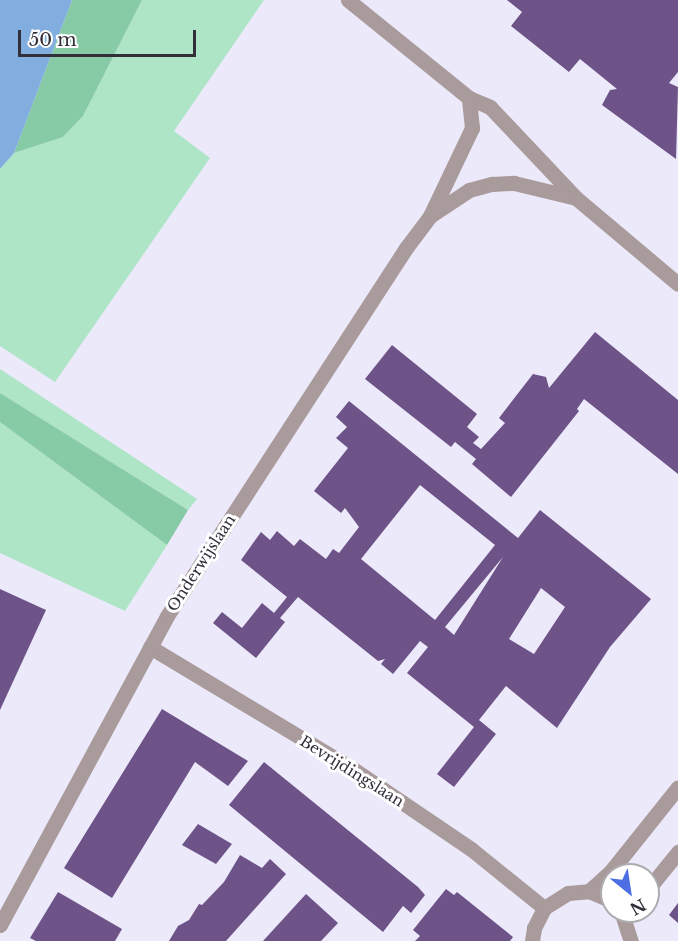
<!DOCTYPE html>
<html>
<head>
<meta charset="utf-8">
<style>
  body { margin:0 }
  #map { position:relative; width:678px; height:941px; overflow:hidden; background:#ece9fb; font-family:"Libre Baskerville",serif }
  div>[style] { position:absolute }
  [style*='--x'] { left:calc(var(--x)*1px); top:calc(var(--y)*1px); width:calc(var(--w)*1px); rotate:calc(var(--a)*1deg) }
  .green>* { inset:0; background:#ade5c6 }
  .forest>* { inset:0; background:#86caa6 }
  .water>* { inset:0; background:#81addf }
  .building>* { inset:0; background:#6d5387 }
  .street>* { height:15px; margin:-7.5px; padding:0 7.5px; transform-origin:7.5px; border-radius:7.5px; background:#a99a9b }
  span { translate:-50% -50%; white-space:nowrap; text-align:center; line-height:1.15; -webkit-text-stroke:6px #fff; paint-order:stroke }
  .street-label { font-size:15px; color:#322f3b }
  .north { position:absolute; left:600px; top:863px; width:60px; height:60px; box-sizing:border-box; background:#fff; border:2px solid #adacb1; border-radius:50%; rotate:150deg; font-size:16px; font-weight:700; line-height:24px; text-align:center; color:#322f3b }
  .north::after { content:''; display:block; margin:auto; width:21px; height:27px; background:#4e6fe3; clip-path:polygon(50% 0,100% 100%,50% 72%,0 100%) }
  .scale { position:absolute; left:18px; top:30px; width:178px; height:27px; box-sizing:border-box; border:3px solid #322f3b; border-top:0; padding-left:8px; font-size:18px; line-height:21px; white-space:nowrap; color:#322f3b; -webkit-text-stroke:4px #fff; paint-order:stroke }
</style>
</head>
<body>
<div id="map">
  <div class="green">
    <i style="clip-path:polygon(142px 0,264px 0,174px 131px,210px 158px,55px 382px,0 346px,0 169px,14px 153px,63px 137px,83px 116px)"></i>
    <i style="clip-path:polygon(0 369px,197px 499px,188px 510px,0 393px)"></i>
    <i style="clip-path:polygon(0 422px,167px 545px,125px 611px,0 553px)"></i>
  </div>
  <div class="forest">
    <i style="clip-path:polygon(72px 0,142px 0,83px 116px,63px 137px,14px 153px)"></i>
    <i style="clip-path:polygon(0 393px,188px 510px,167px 545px,0 422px)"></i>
  </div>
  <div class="water">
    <i style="clip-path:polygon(0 0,72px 0,14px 153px,0 169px)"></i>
  </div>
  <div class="building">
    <i style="clip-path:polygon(507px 0,678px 0,678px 72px,669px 83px,678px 87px,676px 159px,602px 105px,610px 90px,617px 89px,580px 59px,569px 72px,511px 26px,522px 12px)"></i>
    <i style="clip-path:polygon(595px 332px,678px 400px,678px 474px,584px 399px,577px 409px,579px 411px,511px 497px,472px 464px,476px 459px,455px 442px,451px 447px,365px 379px,392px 345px,477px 414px,467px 427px,479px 437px,473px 443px,481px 449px,505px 423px,499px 418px,533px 374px,546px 377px,549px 388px)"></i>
    <i style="clip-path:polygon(evenodd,349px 401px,518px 538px,540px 510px,651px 599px,610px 647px,557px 728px,506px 686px,479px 720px,496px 734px,454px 787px,437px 774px,474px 727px,407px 673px,428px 647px,420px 641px,393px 674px,381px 664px,385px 659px,378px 661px,298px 597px,280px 618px,285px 622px,256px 658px,213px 623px,222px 612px,242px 628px,262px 603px,274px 613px,287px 597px,241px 560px,261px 532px,270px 540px,277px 531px,294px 546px,300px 539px,326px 559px,333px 549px,339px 553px,359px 527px,345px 508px,341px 513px,314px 491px,348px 448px,336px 438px,347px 427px,336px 417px,349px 401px,420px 485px,495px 545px,435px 620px,361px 559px,420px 485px,349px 401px,503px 557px,454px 635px,445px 627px,503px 557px,349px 401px,541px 588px,565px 607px,534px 654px,509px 639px,541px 588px)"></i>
    <i style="clip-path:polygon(0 589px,46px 610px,0 710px)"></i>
    <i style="clip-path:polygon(162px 709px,248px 761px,228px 786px,195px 762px,112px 898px,64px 868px)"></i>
    <i style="clip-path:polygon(264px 762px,418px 887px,425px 895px,411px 913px,403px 906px,383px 932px,229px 805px)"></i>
    <i style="clip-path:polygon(198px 824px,232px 844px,216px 864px,182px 845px)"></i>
    <i style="clip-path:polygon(240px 855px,262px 868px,270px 859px,286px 874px,226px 941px,169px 941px,178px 926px,189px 920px,199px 904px,202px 905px,224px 882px)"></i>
    <i style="clip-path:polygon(446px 889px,454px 895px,457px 892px,513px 937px,510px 941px,415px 941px,420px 936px,413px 930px)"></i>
    <i style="clip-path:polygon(58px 892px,122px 929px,115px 941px,36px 941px,30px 938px)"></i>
    <i style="clip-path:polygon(306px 894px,338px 923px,321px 941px,263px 941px)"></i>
    <i style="clip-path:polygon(678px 903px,678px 923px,669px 915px)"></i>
  </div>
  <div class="street">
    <i style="--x:348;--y:0;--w:156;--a:39"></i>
    <i style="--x:469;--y:98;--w:23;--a:23"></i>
    <i style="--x:490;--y:107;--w:125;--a:46.6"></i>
    <i style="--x:430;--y:216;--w:47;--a:-33.7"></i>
    <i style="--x:469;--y:190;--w:24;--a:-15"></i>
    <i style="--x:492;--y:184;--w:22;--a:-3"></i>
    <i style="--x:514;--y:183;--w:64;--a:13.6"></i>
    <i style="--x:576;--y:198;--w:133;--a:40.1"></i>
    <i style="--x:150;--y:647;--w:237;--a:31"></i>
    <i style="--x:353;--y:769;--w:143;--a:34.1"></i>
    <i style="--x:471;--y:849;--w:94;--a:38.9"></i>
    <i style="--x:648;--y:889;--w:48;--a:-51"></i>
    <i style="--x:589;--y:891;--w:30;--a:-42"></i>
    <i style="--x:611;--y:871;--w:107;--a:-51.4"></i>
    <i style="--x:621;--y:911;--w:32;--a:72"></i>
    <i style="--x:0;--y:925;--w:351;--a:-61.6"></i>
    <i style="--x:167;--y:616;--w:439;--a:-57"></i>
    <i style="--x:406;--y:248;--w:40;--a:-53"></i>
    <i style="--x:430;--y:216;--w:98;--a:-64.5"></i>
    <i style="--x:472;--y:128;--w:30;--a:-96"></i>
    <i style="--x:532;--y:941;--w:13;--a:-81"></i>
    <i style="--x:534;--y:928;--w:22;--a:-63"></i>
    <i style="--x:544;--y:908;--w:28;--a:-32"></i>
    <i style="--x:568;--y:893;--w:21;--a:-5"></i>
    <i style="--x:589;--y:891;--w:25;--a:23"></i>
  </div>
  <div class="street-label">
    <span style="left:201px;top:563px;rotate:-57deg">Onderwijslaan</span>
    <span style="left:352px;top:771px;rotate:32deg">Bevrijdingslaan</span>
  </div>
  <div class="north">N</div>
  <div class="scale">50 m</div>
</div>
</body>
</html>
